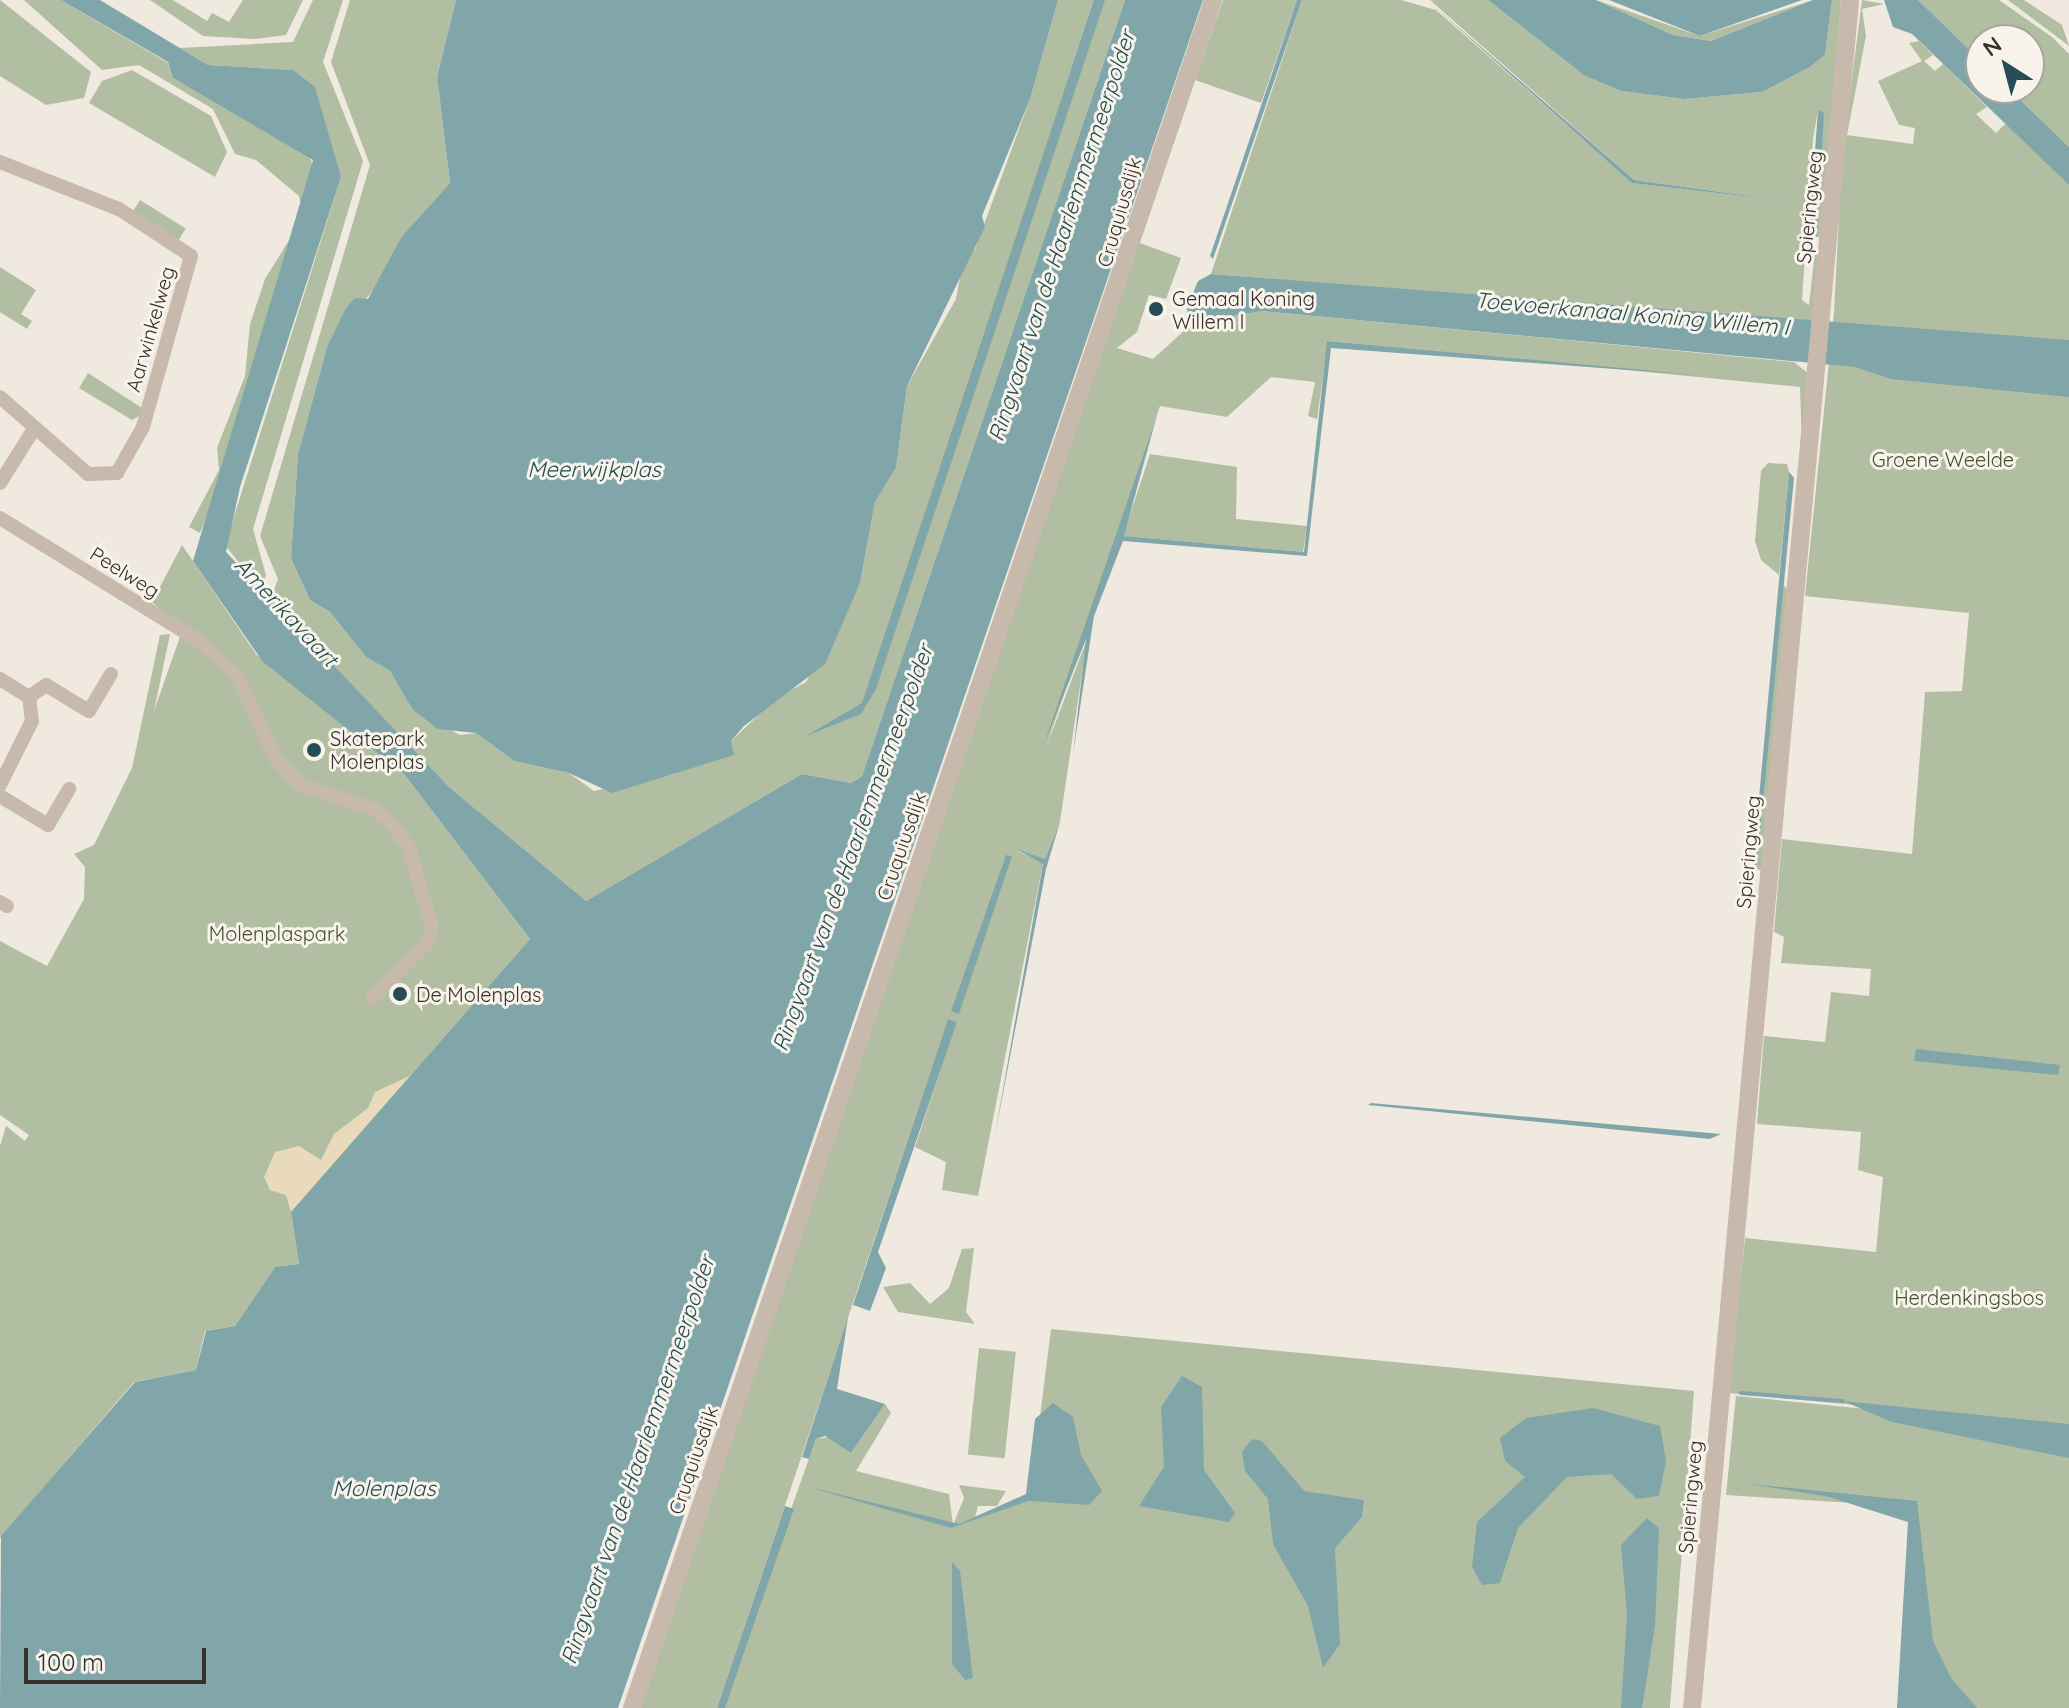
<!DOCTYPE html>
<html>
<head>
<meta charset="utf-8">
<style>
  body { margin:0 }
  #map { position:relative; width:2069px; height:1708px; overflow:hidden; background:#f0e9df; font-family:Quicksand,sans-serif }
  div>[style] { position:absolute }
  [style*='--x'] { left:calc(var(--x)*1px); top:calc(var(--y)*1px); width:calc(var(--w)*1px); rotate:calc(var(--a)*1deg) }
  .green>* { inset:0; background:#b2bea1; transform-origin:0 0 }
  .sand>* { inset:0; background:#e8daba }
  .water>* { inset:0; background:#81a6aa }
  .stream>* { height:4px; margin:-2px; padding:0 2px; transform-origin:2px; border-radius:2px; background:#81a6aa }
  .minor>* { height:14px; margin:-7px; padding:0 7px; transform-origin:7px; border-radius:7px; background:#c7baac }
  .tertiary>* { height:18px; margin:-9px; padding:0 9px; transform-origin:9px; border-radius:9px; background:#c7baac }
  .dots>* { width:22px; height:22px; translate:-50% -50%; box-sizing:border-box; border:4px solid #f8f3eb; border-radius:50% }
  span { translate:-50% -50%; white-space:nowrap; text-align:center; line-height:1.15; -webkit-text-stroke:6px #f8f3eb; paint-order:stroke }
  .street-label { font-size:20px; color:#362f2a }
  .poi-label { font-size:20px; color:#362f2a }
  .left { translate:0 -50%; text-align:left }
  .park-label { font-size:20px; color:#445231 }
  .water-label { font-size:22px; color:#244e53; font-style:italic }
  .north { position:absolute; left:1965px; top:24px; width:80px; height:80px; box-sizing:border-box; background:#f8f3eb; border:2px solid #aaa59e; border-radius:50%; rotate:324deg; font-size:22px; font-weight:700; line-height:32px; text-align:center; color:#362f2a }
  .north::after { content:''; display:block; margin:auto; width:28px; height:36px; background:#244e53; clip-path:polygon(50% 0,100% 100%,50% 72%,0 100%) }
  .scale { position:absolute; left:24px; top:1648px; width:182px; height:36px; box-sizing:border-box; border:4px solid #362f2a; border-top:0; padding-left:10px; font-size:24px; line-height:28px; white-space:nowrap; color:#362f2a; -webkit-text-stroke:6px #f8f3eb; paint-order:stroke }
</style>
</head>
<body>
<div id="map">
  <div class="green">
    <i style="clip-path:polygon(0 0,91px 72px,84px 98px,46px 105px,0 76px)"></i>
    <i style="clip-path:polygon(24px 0,61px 0,168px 63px,173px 78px,309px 156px,313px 165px,301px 207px,299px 196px,256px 160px,235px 154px,213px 109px,139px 65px,102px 70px)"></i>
    <i style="clip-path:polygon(150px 0,173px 0,207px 21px,212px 13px,229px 22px,243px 0,303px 0,286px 35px,255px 39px,203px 36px)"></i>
    <i style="clip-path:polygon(313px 0,343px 0,323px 62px,363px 161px,253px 529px,266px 575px,261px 591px,225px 545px,341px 177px,293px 70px,208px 65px,180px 48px,293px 42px)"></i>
    <i style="clip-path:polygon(350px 0,456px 0,437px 75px,450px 183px,402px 236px,383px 278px,327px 347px,298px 454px,291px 558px,310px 600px,330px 612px,366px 657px,390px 671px,412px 709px,460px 735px,476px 733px,514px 761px,569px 773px,594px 791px,674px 774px,731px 741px,778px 697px,806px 682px,860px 583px,875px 502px,896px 468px,907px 386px,956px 299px,964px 256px,975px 249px,1030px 99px,1058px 0,1125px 0,862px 776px,851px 783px,802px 774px,586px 901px,449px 787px,270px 601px,278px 579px,260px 536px,370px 165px,331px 62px)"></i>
    <i style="clip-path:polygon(1223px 0,1297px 0,1261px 103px,1195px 80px)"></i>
    <i style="clip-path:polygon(1302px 0,1401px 0,1436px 10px,1633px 183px,1792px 202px,1634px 180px,1430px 0,1488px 0,1585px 76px,1621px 91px,1684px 99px,1762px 92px,1810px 67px,1825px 55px,1832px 0,1841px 0,1823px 236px,1817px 237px,1818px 110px,1813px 139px,1802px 300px,1809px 305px,1815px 252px,1822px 251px,1814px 324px,1211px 274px)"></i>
    <i style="clip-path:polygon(1596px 0,1700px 36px,1813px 0,1711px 41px,1673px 35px)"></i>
    <i style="clip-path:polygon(1862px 0,1884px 4px,1862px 9px,1866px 36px,1847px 135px,1913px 144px,1915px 128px,1899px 125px,1878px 81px,1922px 61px,1909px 43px,1919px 41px,1933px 55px,1924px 61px,1935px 71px,1943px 64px,1987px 107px,1976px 114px,1996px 133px,2007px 122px,2069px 185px,2069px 1425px,1728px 1393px,1745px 1238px,1876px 1252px,1883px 1177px,1858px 1170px,1861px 1132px,1757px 1124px,1764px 1036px,1825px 1042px,1831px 992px,1869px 996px,1871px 969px,1781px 963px,1784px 937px,1774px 932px,1782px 839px,1912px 854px,1925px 692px,1962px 691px,1969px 613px,1805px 596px,1834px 313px,1842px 158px)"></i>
    <i style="clip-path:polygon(1918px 0,1999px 0,2052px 37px,2069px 54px,2069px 147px,2008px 88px,2029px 88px,2029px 40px,1981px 40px,1981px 61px)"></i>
    <i style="clip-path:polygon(2008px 0,2024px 0,2062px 25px,2069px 46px)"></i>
    <i style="clip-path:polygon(132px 70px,211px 116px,227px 152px,215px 177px,89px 103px,102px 81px)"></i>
    <i style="left:140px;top:200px;width:54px;height:13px;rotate:32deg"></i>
    <i style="clip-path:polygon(293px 234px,221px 484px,200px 533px,189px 527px,219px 470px,217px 448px,245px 376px,250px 324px,265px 279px)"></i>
    <i style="clip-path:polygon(1137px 242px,1181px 258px,1166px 299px,1149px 295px,1137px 332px,1117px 348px,1153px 359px,1186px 329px,1187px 308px,1193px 323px,1262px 311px,1794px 362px,1809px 374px,1802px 449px,1800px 387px,1328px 341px,1317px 419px,1308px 416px,1315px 382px,1271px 377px,1227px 417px,1160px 406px,1046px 748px,1087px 639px,1060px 822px,1045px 859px,1016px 850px,1043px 863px,978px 1196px,942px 1190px,946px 1162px,915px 1147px,956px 1023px,948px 1020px,717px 1708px,638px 1708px)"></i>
    <i style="clip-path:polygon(0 267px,36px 290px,21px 314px,32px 321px,27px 329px,0 312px)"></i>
    <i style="clip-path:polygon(88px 373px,142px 408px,139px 416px,132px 420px,79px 388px)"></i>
    <i style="clip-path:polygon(1150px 454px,1237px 467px,1236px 519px,1307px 526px,1303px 552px,1123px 536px)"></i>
    <i style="clip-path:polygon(1768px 463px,1787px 464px,1789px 472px,1779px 575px,1761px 560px,1755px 541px,1761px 471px)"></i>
    <i style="clip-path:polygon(182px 545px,256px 654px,404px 774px,530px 939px,291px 1212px,299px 1264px,275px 1267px,235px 1326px,205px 1331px,196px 1370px,134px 1382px,0 1538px,0 1146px,6px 1126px,25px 1141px,29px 1135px,0 1115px,0 941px,47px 966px,84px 899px,85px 867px,74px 854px,94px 845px,132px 768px,160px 635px,170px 634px,154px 711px,183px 628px,152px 602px)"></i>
    <i style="clip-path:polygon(1783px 585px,1788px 590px,1762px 871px,1753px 867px)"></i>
    <i style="clip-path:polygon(974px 1248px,966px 1312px,975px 1324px,898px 1312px,883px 1287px,910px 1283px,930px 1304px,949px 1288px,962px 1249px)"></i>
    <i style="clip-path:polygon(1051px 1329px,1694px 1391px,1670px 1708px,720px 1708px,816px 1439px,830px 1437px,851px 1453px,885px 1404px,891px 1413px,856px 1471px,949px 1494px,953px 1525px,964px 1498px,959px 1485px,1006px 1491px,997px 1506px,978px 1506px,975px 1517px,1030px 1496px)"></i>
    <i style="left:979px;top:1348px;width:37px;height:107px;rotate:6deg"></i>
    <i style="clip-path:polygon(1736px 1396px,2069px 1429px,2069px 1708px,1904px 1708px,1915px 1507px,1726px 1495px)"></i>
  </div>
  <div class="sand">
    <i style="clip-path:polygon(416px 1073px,291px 1212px,286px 1195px,270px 1190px,264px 1177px,275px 1152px,299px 1146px,321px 1160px,334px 1134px,368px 1108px,375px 1092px)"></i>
  </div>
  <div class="water">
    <i style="clip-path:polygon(61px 0,100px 0,208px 65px,293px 70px,315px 87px,341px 177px,240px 487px,226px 552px,449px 787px,586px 901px,802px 774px,851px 783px,862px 776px,1125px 0,1203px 0,618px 1708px,0 1708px,1px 1536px,135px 1382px,196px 1370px,206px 1331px,235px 1326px,275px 1267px,299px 1264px,291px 1212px,530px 939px,404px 774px,263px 662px,193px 561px,313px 160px,173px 78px,168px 62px)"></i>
    <i style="clip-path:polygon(456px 0,1058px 0,1030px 99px,982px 216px,985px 227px,907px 386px,896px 468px,875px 502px,860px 583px,825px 664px,744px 726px,731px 741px,734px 755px,612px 793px,569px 773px,514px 761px,476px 733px,438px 729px,412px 709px,390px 671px,366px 657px,330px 612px,310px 600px,291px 558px,298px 454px,327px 347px,346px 308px,355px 298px,368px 299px,402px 236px,450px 183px,437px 76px)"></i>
    <i style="clip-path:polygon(1094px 0,1105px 0,876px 689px,861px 714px,806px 736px,862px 703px)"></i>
    <i style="clip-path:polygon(1297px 0,1302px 0,1213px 259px,1210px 256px)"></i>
    <i style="clip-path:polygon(1427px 0,1634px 180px,1793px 202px,1632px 183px)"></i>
    <i style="clip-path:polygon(1488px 0,1596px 0,1673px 35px,1711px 41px,1813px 0,1832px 0,1825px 55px,1810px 67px,1762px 92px,1684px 99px,1621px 91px,1585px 76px)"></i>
    <i style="clip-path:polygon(1609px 0,1802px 0,1700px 36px)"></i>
    <i style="clip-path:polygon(1884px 0,1918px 0,1981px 61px,1981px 88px,2008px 88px,2069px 147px,2069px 185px,1912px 34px,1893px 27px)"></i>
    <i style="clip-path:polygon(1818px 110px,1824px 113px,1817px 237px,1809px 233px)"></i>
    <i style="clip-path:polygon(1211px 274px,2069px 340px,2069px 397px,1891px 379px,1855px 367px,1262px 311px,1192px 323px,1187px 308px,1198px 281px)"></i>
    <i style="clip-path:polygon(1327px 341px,1709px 376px,1331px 348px,1307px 556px,1123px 541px,1094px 616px,1073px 754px,1086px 639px,1043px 747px,1157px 415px,1124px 536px,1304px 552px)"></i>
    <i style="clip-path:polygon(1789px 472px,1794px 478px,1757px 865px,1753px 863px)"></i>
    <i style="clip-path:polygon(1060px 822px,1046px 869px,994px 1140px,1043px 864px,1016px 849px,1045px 859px)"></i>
    <i style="clip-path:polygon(1006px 855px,1012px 856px,959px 1014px,951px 1011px)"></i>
    <i style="clip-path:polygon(948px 1019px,957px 1022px,878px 1252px,886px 1268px,870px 1311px,853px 1305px)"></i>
    <i style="clip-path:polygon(1916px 1049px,2060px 1065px,2058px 1075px,1914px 1061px)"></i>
    <i style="clip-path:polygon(1368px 1105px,1371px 1103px,1721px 1134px,1710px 1139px)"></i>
    <i style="clip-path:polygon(848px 1317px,837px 1389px,885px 1404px,851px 1453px,825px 1436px,816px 1439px,809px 1459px,802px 1457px)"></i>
    <i style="clip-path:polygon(1182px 1376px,1202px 1387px,1204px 1470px,1235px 1513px,1229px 1522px,1139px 1506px,1164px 1467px,1161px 1407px)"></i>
    <i style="clip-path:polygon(1843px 1401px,2069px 1424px,2069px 1458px,1892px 1422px)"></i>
    <i style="clip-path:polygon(1053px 1403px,1073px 1417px,1081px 1455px,1102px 1491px,1089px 1505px,1028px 1501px,951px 1528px,805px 1486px,959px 1524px,1026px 1494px,1035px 1419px)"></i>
    <i style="clip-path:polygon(1593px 1408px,1660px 1426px,1666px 1461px,1659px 1496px,1637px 1499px,1611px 1474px,1567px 1477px,1518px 1528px,1500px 1583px,1482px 1585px,1472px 1567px,1477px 1522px,1525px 1477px,1505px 1461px,1500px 1438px,1526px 1418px)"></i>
    <i style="clip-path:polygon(1252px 1439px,1262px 1441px,1304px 1491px,1364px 1500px,1362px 1517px,1335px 1548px,1340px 1644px,1323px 1668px,1308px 1606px,1273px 1544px,1268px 1499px,1245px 1471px,1242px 1452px)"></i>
    <i style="clip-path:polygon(1750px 1484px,1917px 1501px,1933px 1641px,1951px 1678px,1977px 1708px,1897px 1708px,1908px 1522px,1829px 1497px)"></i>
    <i style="clip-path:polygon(785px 1506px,794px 1509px,758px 1612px,725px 1708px,717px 1708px)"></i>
    <i style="clip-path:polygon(1647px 1518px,1659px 1528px,1655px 1626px,1642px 1708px,1621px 1708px,1627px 1615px,1621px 1545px)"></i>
    <i style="clip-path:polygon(952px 1562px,960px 1571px,973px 1678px,965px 1680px,952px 1664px)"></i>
  </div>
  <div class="stream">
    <i style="--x:1741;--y:1393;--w:102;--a:4.5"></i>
  </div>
  <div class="minor">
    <i style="--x:0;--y:162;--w:128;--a:21.6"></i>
    <i style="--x:119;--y:209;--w:86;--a:33.1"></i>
    <i style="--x:191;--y:256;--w:178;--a:105.7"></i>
    <i style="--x:143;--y:427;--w:53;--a:119.5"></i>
    <i style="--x:117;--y:473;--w:29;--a:178"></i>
    <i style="--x:88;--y:474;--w:117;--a:-138.8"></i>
    <i style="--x:0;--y:483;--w:64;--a:-57.8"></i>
    <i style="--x:0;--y:518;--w:238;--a:31.7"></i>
    <i style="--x:202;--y:643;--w:50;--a:43.4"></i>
    <i style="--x:238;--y:677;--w:89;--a:65.4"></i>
    <i style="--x:275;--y:758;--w:35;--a:47"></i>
    <i style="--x:299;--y:784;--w:80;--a:18.9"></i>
    <i style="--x:375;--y:810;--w:21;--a:39"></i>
    <i style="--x:391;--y:823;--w:31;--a:54"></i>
    <i style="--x:409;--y:848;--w:83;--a:74"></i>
    <i style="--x:432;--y:928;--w:17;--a:111"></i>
    <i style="--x:426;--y:944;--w:76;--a:134.5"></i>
    <i style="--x:0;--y:679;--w:34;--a:32"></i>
    <i style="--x:29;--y:697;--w:24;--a:83"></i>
    <i style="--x:32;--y:721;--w:72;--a:116.6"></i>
    <i style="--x:29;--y:697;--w:21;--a:-35"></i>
    <i style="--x:46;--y:685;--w:50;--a:31.2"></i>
    <i style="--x:89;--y:711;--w:43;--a:-59.3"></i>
    <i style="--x:0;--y:796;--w:56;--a:31.1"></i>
    <i style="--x:48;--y:825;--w:42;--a:-59.7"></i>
    <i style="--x:0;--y:902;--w:8;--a:30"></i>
  </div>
  <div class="tertiary">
    <i style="--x:632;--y:1708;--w:1804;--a:-71.21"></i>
    <i style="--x:1692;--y:1708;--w:1715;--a:-84.71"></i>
  </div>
  <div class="dots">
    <i style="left:1156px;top:309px;background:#244e53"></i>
    <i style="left:314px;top:750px;background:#244e53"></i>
    <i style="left:400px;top:994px;background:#244e53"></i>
  </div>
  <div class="street-label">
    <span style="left:1809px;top:207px;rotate:-84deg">Spieringweg</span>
    <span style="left:1119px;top:212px;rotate:-74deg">Cruquiusdijk</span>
    <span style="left:150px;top:329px;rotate:-74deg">Aarwinkelweg</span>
    <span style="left:125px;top:572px;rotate:32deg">Peelweg</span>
    <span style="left:901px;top:846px;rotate:-71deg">Cruquiusdijk</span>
    <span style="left:1748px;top:852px;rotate:-85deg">Spieringweg</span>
    <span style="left:693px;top:1460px;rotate:-71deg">Cruquiusdijk</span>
    <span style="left:1690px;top:1497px;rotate:-85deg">Spieringweg</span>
  </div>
  <div class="poi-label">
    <span class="left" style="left:1172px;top:310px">Gemaal Koning<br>Willem I</span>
    <span class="left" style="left:330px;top:750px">Skatepark<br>Molenplas</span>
    <span class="left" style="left:416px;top:994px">De Molenplas</span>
  </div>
  <div class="park-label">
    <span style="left:1943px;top:459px">Groene Weelde</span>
    <span style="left:277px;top:933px">Molenplaspark</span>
    <span style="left:1969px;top:1297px">Herdenkingsbos</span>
  </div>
  <div class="water-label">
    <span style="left:1062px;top:236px;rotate:-72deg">Ringvaart van de Haarlemmermeerpolder</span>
    <span style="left:1632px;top:314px;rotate:5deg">Toevoerkanaal Koning Willem I</span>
    <span style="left:594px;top:470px">Meerwijkplas</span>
    <span style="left:286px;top:612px;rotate:47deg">Amerikavaart</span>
    <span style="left:853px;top:848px;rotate:-70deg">Ringvaart van de Haarlemmermeerpolder</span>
    <span style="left:638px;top:1460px;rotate:-71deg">Ringvaart van de Haarlemmermeerpolder</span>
    <span style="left:384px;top:1489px">Molenplas</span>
  </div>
  <div class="north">N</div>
  <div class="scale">100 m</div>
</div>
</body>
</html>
